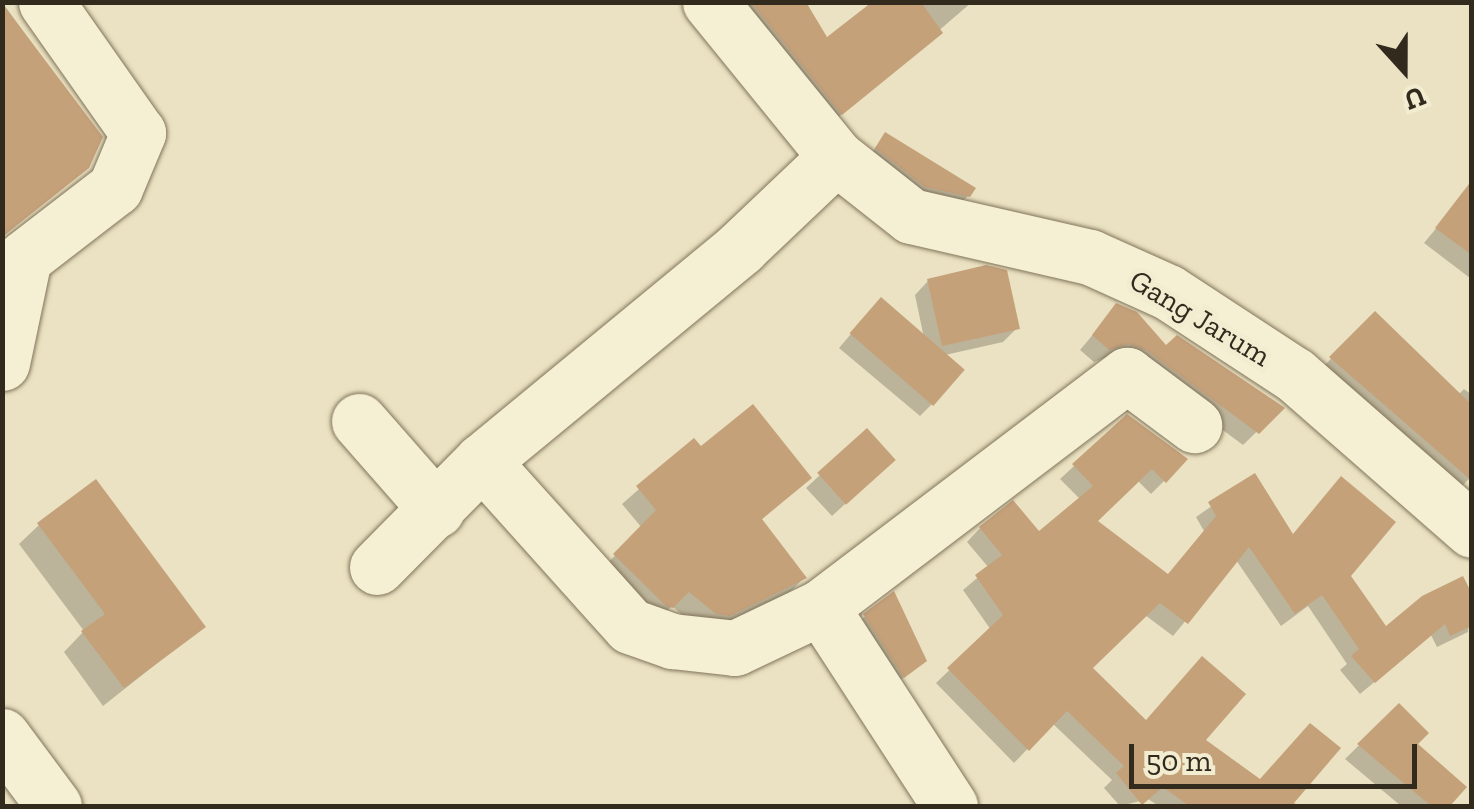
<!DOCTYPE html>
<html>
<head>
<meta charset="utf-8">
<style>
  body { margin:0 }
  #map { position:relative; width:1474px; height:809px; overflow:hidden; background:#eae2c2; font-family:"Zilla Slab",serif }
  div>[style] { position:absolute }
  [style*='--x'] { left:calc(var(--x)*1px); top:calc(var(--y)*1px); width:calc(var(--w)*1px); rotate:calc(var(--a)*1deg) }
  .shadow>* { inset:0; background:#0003 }
  .building>* { inset:0; background:#c5a17a; transform-origin:0 0 }
  .roads { filter:drop-shadow(0 0 2px #82745a) drop-shadow(0 0 2px #82745a) }
  .minor>* { height:55px; margin:-27.5px; padding:0 27.5px; transform-origin:27.5px; border-radius:27.5px; background:#f5efd4 }
  span { translate:-50% -50%; white-space:nowrap; text-align:center; line-height:1.15; -webkit-text-stroke:10px #f2ecd0; paint-order:stroke }
  .street-label { font-size:30px; color:#332a1e }
  .frame { position:absolute; inset:0; border:5px solid #332a1e; pointer-events:none }
  .north { position:absolute; left:1354px; top:20px; width:100px; height:100px; -webkit-text-stroke:8px #f2ecd0; paint-order:stroke; rotate:159deg; font-size:28px; font-weight:700; line-height:40px; text-align:center; color:#332a1e }
  .north::after { content:''; display:block; margin:auto; width:35px; height:45px; background:#332a1e; clip-path:polygon(50% 0,100% 100%,50% 72%,0 100%) }
  .scale { position:absolute; left:1129px; top:744px; width:288px; height:45px; box-sizing:border-box; border:5px solid #332a1e; border-top:0; padding-left:12px; font-size:30px; line-height:35px; white-space:nowrap; color:#332a1e; -webkit-text-stroke:8px #f2ecd0; paint-order:stroke }
</style>
</head>
<body>
<div id="map">
  <div class="shadow">
    <i style="clip-path:polygon(2px 2px,100px 137px,87px 167px,2px 237px)"></i>
    <i style="clip-path:polygon(726px 2px,803px 2px,826px 40px,876px 2px,972px 2px,827px 127px)"></i>
    <i style="clip-path:polygon(885px 135px,968px 196px,961px 203px,918px 193px,870px 155px)"></i>
    <i style="clip-path:polygon(1458px 202px,1472px 212px,1470px 278px,1424px 243px)"></i>
    <i style="clip-path:polygon(928px 281px,1017px 328px,1003px 342px,945px 355px,933px 403px,920px 416px,839px 348px,868px 314px,924px 338px,915px 295px)"></i>
    <i style="clip-path:polygon(1117px 306px,1166px 349px,1281px 408px,1243px 445px,1131px 362px,1110px 356px,1094px 362px,1080px 350px)"></i>
    <i style="clip-path:polygon(1375px 314px,1458px 395px,1464px 389px,1472px 395px,1472px 476px,1456px 492px,1318px 372px)"></i>
    <i style="clip-path:polygon(1127px 417px,1185px 460px,1151px 494px,1137px 480px,1095px 521px,1167px 577px,1204px 531px,1196px 517px,1254px 477px,1291px 537px,1348px 576px,1385px 630px,1472px 599px,1468px 632px,1437px 647px,1431px 635px,1360px 694px,1340px 670px,1347px 664px,1308px 606px,1281px 626px,1236px 560px,1173px 636px,1145px 615px,1089px 668px,1145px 723px,1202px 740px,1260px 782px,1337px 749px,1287px 806px,1159px 806px,1148px 799px,1120px 806px,1104px 788px,1112px 780px,1052px 723px,1014px 763px,936px 683px,991px 630px,963px 590px,989px 568px,967px 542px,980px 528px,1038px 534px,1081px 500px,1060px 479px)"></i>
    <i style="clip-path:polygon(694px 441px,701px 449px,809px 478px,760px 521px,804px 578px,788px 594px,712px 631px,700px 630px,672px 606px,655px 623px,599px 572px,642px 528px,622px 504px)"></i>
    <i style="clip-path:polygon(879px 473px,832px 516px,806px 488px,820px 475px)"></i>
    <i style="clip-path:polygon(39px 525px,203px 627px,103px 706px,64px 652px,84px 631px,19px 544px)"></i>
    <i style="clip-path:polygon(865px 616px,924px 661px,892px 687px,854px 627px)"></i>
    <i style="clip-path:polygon(1399px 706px,1415px 744px,1463px 788px,1447px 806px,1401px 806px,1345px 759px)"></i>
  </div>
  <div class="building">
    <i style="clip-path:polygon(751px 2px,806px 2px,827px 37px,872px 2px,921px 2px,943px 33px,842px 115px)"></i>
    <i style="clip-path:polygon(2px 3px,103px 137px,89px 168px,2px 237px)"></i>
    <i style="clip-path:polygon(885px 132px,976px 188px,970px 197px,925px 187px,875px 148px)"></i>
    <i style="clip-path:polygon(1472px 180px,1472px 255px,1435px 228px)"></i>
    <i style="clip-path:polygon(986px 265px,1007px 270px,1020px 329px,942px 346px,927px 279px)"></i>
    <i style="left:881px;top:297px;width:111px;height:48px;rotate:41deg"></i>
    <i style="clip-path:polygon(1116px 303px,1137px 312px,1166px 345px,1177px 335px,1285px 408px,1259px 434px,1146px 350px,1128px 344px,1109px 350px,1092px 335px)"></i>
    <i style="clip-path:polygon(1375px 311px,1472px 405px,1472px 481px,1329px 357px)"></i>
    <i style="clip-path:polygon(753px 404px,812px 478px,762px 519px,807px 578px,730px 616px,716px 614px,689px 592px,673px 608px,666px 606px,613px 554px,656px 510px,636px 486px,694px 438px,701px 446px)"></i>
    <i style="clip-path:polygon(1127px 414px,1188px 459px,1166px 483px,1152px 469px,1098px 521px,1168px 574px,1216px 516px,1208px 502px,1255px 473px,1293px 534px,1341px 476px,1396px 522px,1351px 576px,1386px 626px,1422px 596px,1463px 576px,1472px 594px,1472px 626px,1450px 636px,1445px 624px,1375px 683px,1351px 656px,1359px 649px,1322px 595px,1295px 614px,1249px 547px,1188px 624px,1160px 603px,1093px 668px,1146px 720px,1202px 656px,1246px 694px,1206px 740px,1260px 779px,1310px 723px,1341px 748px,1294px 803px,1299px 806px,1189px 806px,1163px 787px,1142px 805px,1116px 773px,1124px 766px,1067px 711px,1029px 751px,947px 668px,1003px 615px,975px 575px,1002px 555px,979px 527px,1013px 500px,1039px 531px,1093px 486px,1072px 464px)"></i>
    <i style="left:867px;top:428px;width:43px;height:67px;rotate:48deg"></i>
    <i style="clip-path:polygon(96px 479px,206px 627px,124px 688px,81px 631px,105px 614px,37px 523px)"></i>
    <i style="clip-path:polygon(894px 591px,927px 661px,904px 678px,863px 614px)"></i>
    <i style="clip-path:polygon(1399px 703px,1429px 733px,1418px 744px,1467px 787px,1450px 806px,1431px 806px,1357px 744px)"></i>
  </div>
  <div class="roads">
    <div class="minor">
      <i style="--x:710;--y:2;--w:200;--a:50.9"></i>
      <i style="--x:836;--y:157;--w:95;--a:38.2"></i>
      <i style="--x:911;--y:216;--w:184;--a:12.9"></i>
      <i style="--x:1090;--y:257;--w:85;--a:24.2"></i>
      <i style="--x:1168;--y:292;--w:152;--a:33.2"></i>
      <i style="--x:1295;--y:375;--w:235;--a:41.2"></i>
      <i style="--x:2;--y:363;--w:107;--a:-78.2"></i>
      <i style="--x:24;--y:258;--w:115;--a:-37.6"></i>
      <i style="--x:115;--y:188;--w:60;--a:-67.3"></i>
      <i style="--x:138;--y:133;--w:160;--a:-125.1"></i>
      <i style="--x:359;--y:421;--w:118;--a:48.8"></i>
      <i style="--x:482;--y:461;--w:222;--a:48.1"></i>
      <i style="--x:630;--y:626;--w:45;--a:19.7"></i>
      <i style="--x:672;--y:641;--w:63;--a:6.3"></i>
      <i style="--x:735;--y:648;--w:95;--a:-25.5"></i>
      <i style="--x:377;--y:567;--w:149;--a:-45.3"></i>
      <i style="--x:482;--y:461;--w:335;--a:-39.5"></i>
      <i style="--x:740;--y:248;--w:132;--a:-43.5"></i>
      <i style="--x:2;--y:736;--w:87;--a:53.4"></i>
      <i style="--x:950;--y:806;--w:237;--a:-123"></i>
      <i style="--x:821;--y:607;--w:384;--a:-37.2"></i>
      <i style="--x:1127;--y:375;--w:84;--a:36.7"></i>
    </div>
  </div>
  <div class="street-label">
    <span style="left:1200px;top:318px;rotate:31deg">Gang Jarum</span>
  </div>
  <div class="frame"></div>
  <div class="north">U</div>
  <div class="scale">50 m</div>
</div>
</body>
</html>
